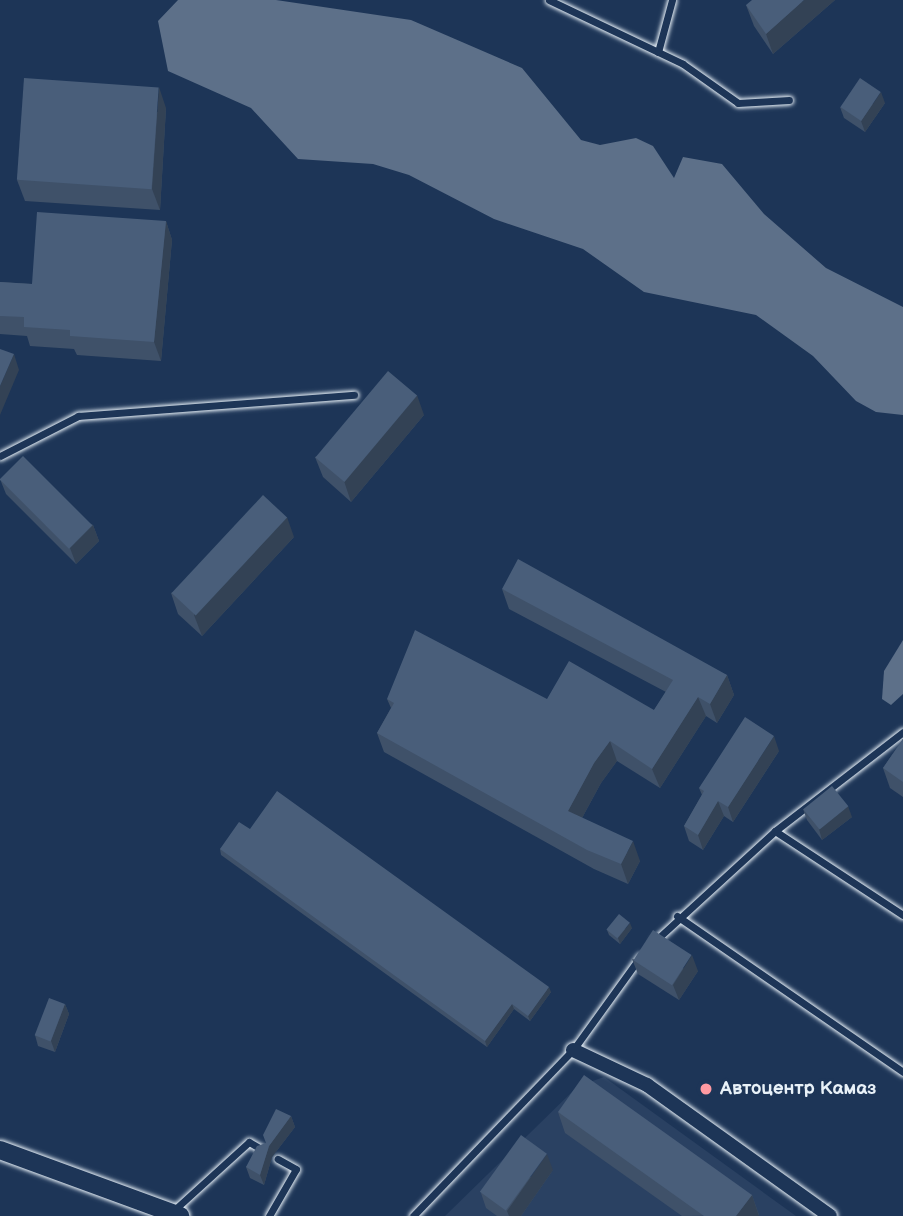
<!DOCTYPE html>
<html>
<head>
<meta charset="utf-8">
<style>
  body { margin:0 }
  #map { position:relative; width:903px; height:1216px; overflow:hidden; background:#1d3557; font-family:"Balsamiq Sans",sans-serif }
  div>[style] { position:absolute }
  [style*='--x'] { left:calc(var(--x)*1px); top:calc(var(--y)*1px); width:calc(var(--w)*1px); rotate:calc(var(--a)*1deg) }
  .built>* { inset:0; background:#2a4162 }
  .water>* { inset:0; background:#5d7089 }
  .roads { filter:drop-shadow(0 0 2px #e8f1f8) drop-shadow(0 0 2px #e8f1f8) }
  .service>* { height:7px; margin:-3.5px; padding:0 3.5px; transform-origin:3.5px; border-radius:3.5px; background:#1d3557 }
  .minor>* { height:14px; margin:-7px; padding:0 7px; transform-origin:7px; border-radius:7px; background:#1d3557 }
  .tertiary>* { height:18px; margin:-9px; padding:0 9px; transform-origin:9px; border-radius:9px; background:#1d3557 }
  .wall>* { inset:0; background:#3f5169 }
  .shaded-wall>* { inset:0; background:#334255 }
  .building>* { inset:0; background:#495e7a; transform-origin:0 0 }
  .dots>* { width:19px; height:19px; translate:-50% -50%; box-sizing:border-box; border:4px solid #1d3557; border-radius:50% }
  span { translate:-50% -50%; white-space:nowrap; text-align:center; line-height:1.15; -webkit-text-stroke:6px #1d3557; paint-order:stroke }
  .poi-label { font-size:19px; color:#e8f1f8; font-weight:700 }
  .left { translate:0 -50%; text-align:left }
</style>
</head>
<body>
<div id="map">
  <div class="built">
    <i style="clip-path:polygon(604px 1077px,796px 1216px,445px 1216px,578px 1086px)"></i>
  </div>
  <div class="water">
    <i style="clip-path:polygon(178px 0,276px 0,411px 20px,522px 68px,581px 140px,600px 145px,636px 138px,653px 146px,674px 178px,683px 157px,722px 164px,764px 214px,826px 268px,903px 307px,903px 415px,876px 412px,856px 401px,813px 356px,756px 315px,644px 292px,583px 249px,494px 219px,409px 175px,373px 164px,298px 159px,251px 108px,168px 71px,158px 21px)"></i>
    <i style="clip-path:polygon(903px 640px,903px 694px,891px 705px,882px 699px,884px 671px)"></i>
  </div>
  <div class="roads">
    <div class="service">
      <i style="--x:549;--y:0;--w:148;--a:25.5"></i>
      <i style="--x:683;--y:64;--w:67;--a:35.3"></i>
      <i style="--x:738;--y:103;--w:51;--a:-3.4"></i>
      <i style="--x:658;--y:52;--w:54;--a:-74.9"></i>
      <i style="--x:0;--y:456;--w:88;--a:-27.1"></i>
      <i style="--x:78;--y:416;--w:277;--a:-4.4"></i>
      <i style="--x:775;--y:831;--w:153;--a:33.3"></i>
      <i style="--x:677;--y:916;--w:275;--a:34.6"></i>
      <i style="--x:655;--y:941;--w:163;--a:-42.5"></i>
      <i style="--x:775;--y:831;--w:162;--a:-37.7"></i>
      <i style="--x:172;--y:1212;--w:104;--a:-42.3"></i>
      <i style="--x:249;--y:1142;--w:16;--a:30"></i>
      <i style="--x:269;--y:1216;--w:54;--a:-60.1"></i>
      <i style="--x:296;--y:1169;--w:21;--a:-151"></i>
      <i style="--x:413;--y:1216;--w:231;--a:-46.1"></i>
      <i style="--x:573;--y:1050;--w:115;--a:-54.2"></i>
    </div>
    <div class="minor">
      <i style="--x:573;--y:1050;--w:82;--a:25.3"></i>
      <i style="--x:647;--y:1085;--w:225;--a:35.6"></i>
    </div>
    <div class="tertiary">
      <i style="--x:0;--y:1150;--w:192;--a:20.1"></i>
    </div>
  </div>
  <div class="wall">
    <i style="clip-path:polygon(835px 0,773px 54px,754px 26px,746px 5px)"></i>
    <i style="clip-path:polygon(885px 103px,865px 132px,844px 118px,840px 107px)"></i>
    <i style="clip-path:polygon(166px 108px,160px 210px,25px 201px,17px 180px)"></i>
    <i style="clip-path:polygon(166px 221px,172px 240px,161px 361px,77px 355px,74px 349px,30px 346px,27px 336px,0 334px,0 282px,32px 284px)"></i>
    <i style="clip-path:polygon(424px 415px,351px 502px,323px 477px,315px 457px)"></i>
    <i style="clip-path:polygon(0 479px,93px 525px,99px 541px,76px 564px,6px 494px)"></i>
    <i style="clip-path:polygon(294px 537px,202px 636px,178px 614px,171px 593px)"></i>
    <i style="clip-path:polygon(502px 589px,727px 675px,734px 695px,717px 723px,706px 716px,660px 788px,617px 761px,601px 783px,582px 818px,640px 861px,628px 884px,594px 869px,384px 752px,377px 733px,391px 708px,387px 699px,547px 699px,654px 710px,666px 692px,509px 609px)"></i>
    <i style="clip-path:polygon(903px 739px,903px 797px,890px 788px,883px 768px)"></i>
    <i style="clip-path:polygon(779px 751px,733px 822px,724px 816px,703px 850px,689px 841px,684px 826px,702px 795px,699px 788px)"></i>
    <i style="clip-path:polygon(803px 809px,852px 817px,822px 840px,807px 820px)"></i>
    <i style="clip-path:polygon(250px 829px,551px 992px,530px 1021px,514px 1009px,487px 1047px,221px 855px,220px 849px)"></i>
    <i style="clip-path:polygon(632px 928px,620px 944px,609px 935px,607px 930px)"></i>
    <i style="clip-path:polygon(632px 959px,698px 971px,679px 1000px,638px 974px)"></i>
    <i style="clip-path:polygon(65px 1004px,69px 1014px,55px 1052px,38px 1046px,35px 1035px)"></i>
    <i style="clip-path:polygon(558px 1112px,752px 1195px,759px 1215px,682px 1216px,565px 1133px)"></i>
    <i style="clip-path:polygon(291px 1116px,295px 1127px,272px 1157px,264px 1185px,250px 1178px,246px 1167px,266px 1143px)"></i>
    <i style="clip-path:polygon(553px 1170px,521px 1216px,497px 1216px,486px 1208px,481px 1193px)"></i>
  </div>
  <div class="shaded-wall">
    <i style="clip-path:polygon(804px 0,835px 0,773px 54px,766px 34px)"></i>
    <i style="clip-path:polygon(159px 87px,166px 108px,160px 210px,152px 189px)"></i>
    <i style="clip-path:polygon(881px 92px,885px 103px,865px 132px,861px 121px)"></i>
    <i style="clip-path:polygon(166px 221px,172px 240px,161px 361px,154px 342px)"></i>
    <i style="clip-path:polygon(14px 354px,19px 370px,0 415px,0 386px)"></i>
    <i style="clip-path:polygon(417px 395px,424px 415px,351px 502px,344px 481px)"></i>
    <i style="clip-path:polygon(287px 517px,294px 537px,202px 636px,194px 615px)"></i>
    <i style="clip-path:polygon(93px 525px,99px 541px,76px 564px,70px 548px)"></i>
    <i style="clip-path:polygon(727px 675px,734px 695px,717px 723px,710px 704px)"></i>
    <i style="clip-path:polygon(698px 697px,706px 716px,660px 788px,652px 769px)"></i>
    <i style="clip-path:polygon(774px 736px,779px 751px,733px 822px,728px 807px)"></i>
    <i style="clip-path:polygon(610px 741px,617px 761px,601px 783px,575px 831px,568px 811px,594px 763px)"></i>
    <i style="clip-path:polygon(718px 801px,724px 816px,703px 850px,698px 835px)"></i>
    <i style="clip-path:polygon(848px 806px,852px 817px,822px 840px,819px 829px)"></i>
    <i style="clip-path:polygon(633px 841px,640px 861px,628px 884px,621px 864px)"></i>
    <i style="clip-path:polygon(630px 923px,632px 928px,620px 944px,618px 938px)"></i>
    <i style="clip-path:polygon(692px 955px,698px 971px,679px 1000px,673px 985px)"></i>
    <i style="clip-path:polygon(549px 987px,551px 992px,530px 1021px,528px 1016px)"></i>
    <i style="clip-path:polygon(65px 1004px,69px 1014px,55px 1052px,51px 1041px)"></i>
    <i style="clip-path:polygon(512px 1004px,514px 1009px,487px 1047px,485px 1041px)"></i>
    <i style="clip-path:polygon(291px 1116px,295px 1127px,272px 1157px,264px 1185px,260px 1175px,269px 1146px)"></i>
    <i style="clip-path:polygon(547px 1154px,553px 1170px,521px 1216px,509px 1216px,507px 1211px)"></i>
    <i style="clip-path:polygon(752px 1195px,759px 1216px,736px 1216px)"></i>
  </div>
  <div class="building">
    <i style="clip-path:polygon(752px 0,804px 0,766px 34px,746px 5px)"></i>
    <i style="left:24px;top:78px;width:135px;height:102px;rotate:4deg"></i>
    <i style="left:860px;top:78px;width:25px;height:35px;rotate:34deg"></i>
    <i style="clip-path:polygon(37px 212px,166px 221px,154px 342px,70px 336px,70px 330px,24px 327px,24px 317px,0 316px,0 282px,32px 284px)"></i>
    <i style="clip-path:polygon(0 349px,14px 354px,0 386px)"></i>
    <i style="left:388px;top:371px;width:38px;height:113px;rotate:40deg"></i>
    <i style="left:23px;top:456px;width:98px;height:33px;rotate:45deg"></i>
    <i style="left:263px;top:495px;width:33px;height:134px;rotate:43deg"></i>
    <i style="clip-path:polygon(518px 559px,727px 675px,710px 704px,698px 697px,652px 769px,610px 741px,594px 763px,568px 811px,633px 841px,621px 864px,587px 850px,377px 733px,394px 703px,387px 699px,415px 630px,547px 699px,569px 661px,654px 710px,673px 680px,502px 589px)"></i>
    <i style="clip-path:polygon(745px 717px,774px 736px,728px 807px,718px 801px,698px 835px,684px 826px,704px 791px,699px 788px)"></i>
    <i style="clip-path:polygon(903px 739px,903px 782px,883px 768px)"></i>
    <i style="left:832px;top:786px;width:26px;height:37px;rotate:51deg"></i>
    <i style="clip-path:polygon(277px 791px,549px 987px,528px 1016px,512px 1004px,485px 1041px,220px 849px,239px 822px,250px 829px)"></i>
    <i style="left:619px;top:914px;width:14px;height:20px;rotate:39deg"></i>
    <i style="left:653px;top:930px;width:46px;height:36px;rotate:33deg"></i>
    <i style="left:49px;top:998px;width:17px;height:40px;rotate:21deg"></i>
    <i style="clip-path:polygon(584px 1075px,752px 1195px,736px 1216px,704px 1216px,558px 1112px)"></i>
    <i style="clip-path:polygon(276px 1109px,291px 1116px,269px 1146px,260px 1175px,246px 1167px,257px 1146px,266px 1143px,263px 1135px)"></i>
    <i style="left:521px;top:1135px;width:32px;height:70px;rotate:36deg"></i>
  </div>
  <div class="dots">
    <i style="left:706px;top:1089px;background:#ff9aa2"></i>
  </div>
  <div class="poi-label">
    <span class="left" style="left:720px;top:1089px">Автоцентр Камаз</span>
  </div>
</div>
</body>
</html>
